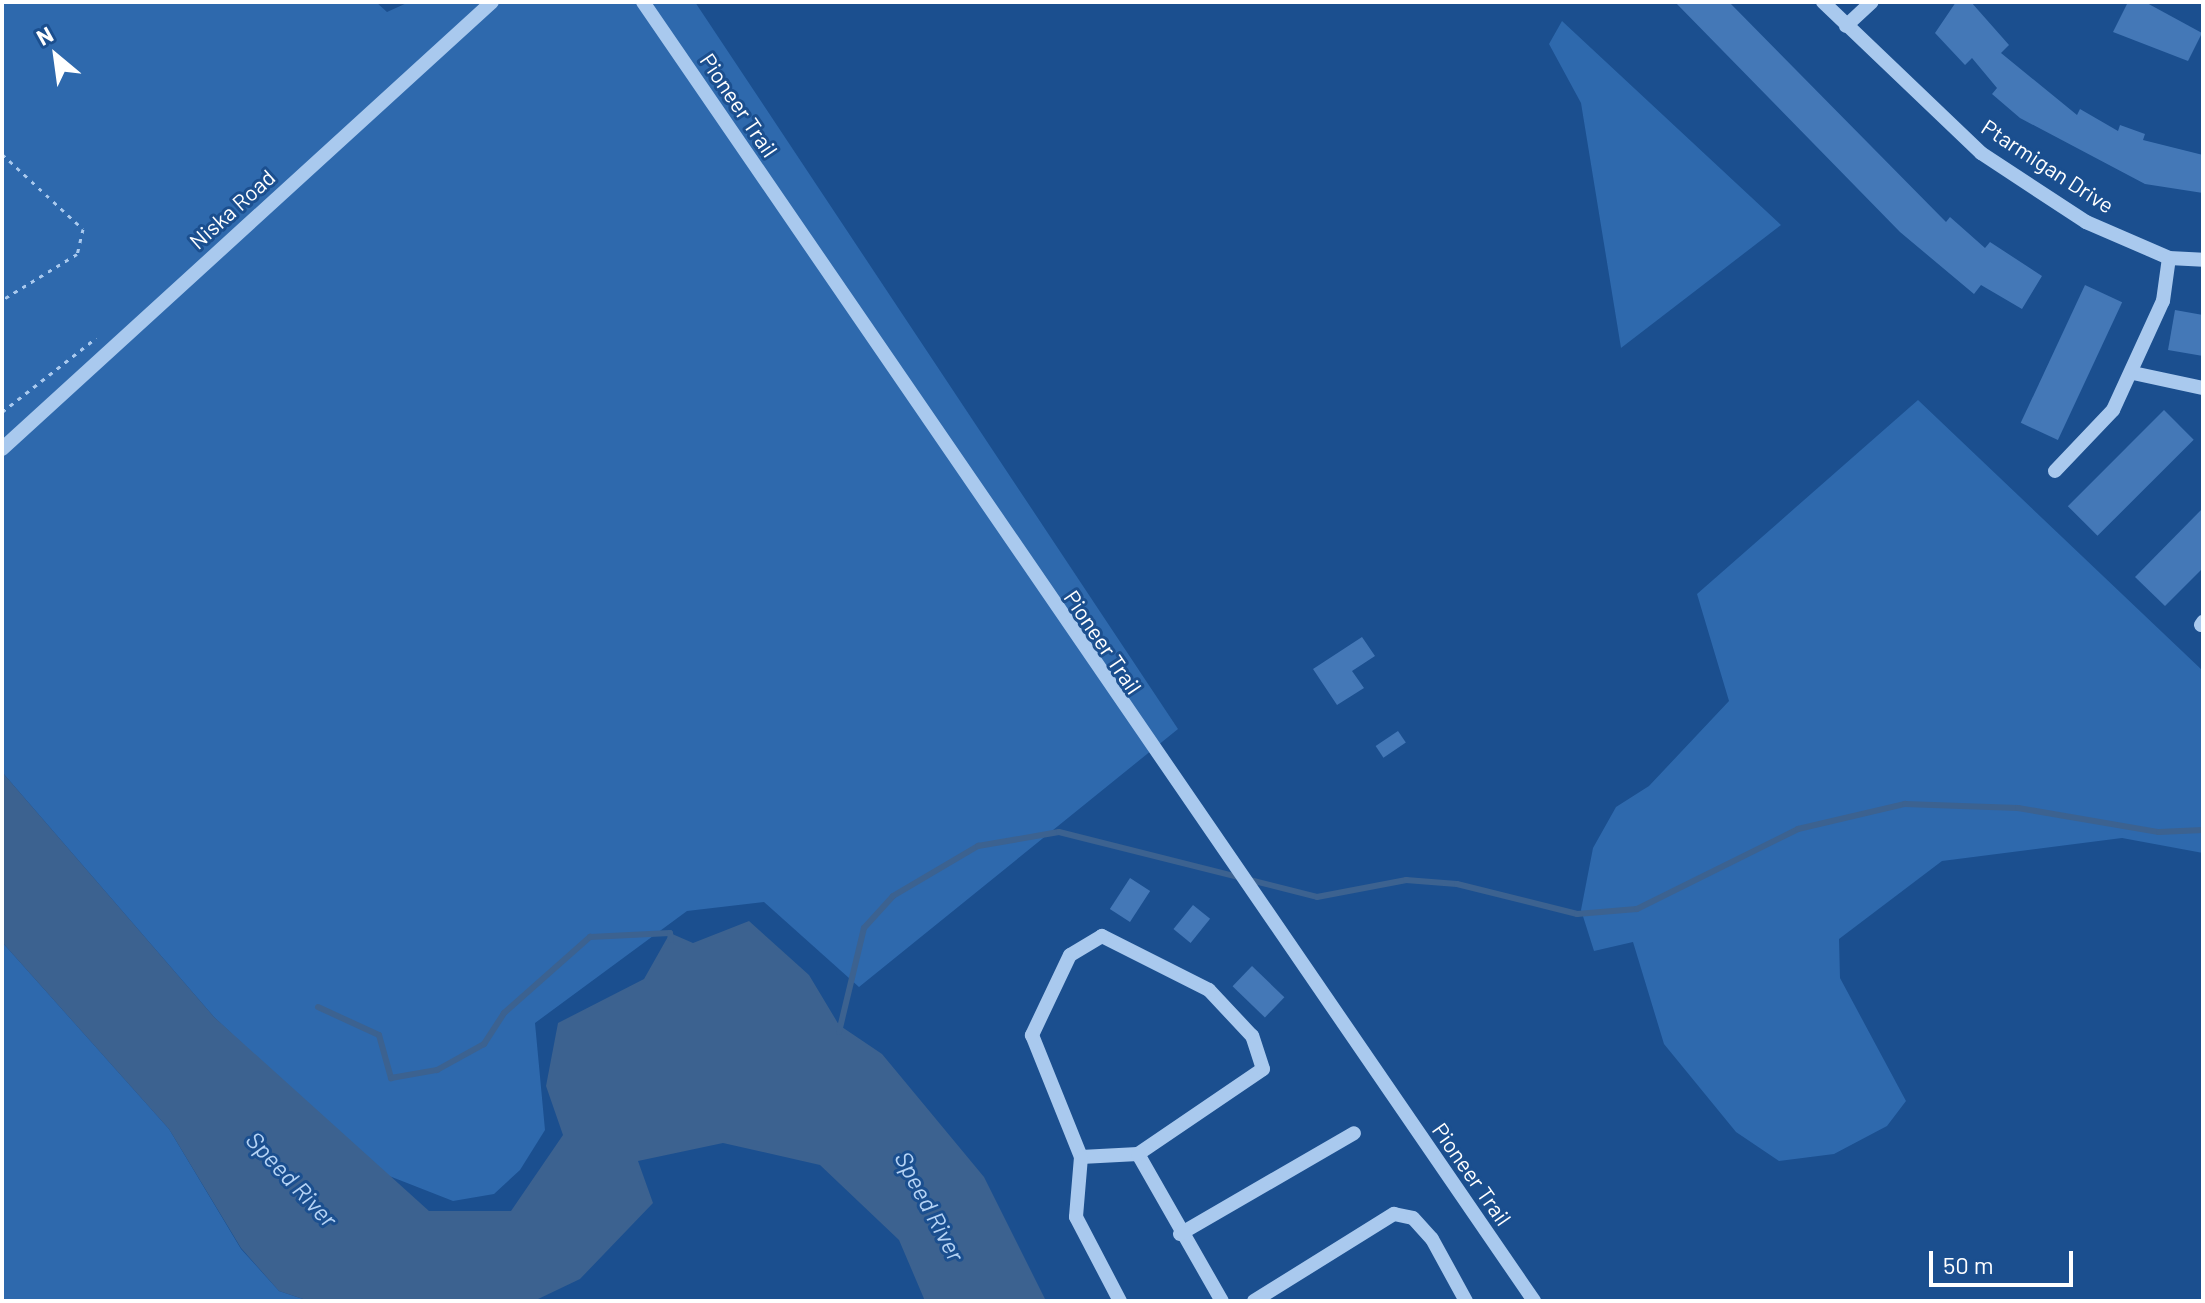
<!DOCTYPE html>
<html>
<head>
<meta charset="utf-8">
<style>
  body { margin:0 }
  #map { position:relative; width:2205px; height:1303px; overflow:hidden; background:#1b4f8f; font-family:Barlow,sans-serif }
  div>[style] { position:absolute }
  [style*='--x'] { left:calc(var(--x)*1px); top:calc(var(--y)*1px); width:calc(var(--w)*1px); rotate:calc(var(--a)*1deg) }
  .green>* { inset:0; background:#2e69ad }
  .water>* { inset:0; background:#3c6290 }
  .stream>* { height:6px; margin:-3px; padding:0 3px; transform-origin:3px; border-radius:3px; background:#3c6290 }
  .building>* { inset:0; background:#4478b7; transform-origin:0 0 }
  .path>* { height:3px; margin-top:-1.5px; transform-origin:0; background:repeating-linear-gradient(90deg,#a9c9ee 0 4px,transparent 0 10px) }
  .minor>* { height:14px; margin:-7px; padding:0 7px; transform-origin:7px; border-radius:7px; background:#a9c9ee }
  span { translate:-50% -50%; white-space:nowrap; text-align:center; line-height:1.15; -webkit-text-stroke:6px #1b4f8f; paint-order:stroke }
  .street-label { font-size:22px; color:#fff }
  .water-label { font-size:24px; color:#b5d3f5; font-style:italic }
  .frame { position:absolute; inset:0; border:4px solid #fff; pointer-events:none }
  .north { position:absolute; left:16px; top:16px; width:80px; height:80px; -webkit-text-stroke:6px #1b4f8f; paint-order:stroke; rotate:331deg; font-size:22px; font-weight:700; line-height:32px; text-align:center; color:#fff }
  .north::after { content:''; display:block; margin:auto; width:28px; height:36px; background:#fff; clip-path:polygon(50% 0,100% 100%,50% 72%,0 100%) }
  .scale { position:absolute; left:1929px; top:1251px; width:144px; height:36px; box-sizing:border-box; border:4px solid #fff; border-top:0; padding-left:10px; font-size:24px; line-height:28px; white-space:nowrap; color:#fff; -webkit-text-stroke:6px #1b4f8f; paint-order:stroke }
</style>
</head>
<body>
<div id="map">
  <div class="green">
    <i style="clip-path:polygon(2px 2px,376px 2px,387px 12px,409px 2px,695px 2px,1178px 729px,859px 987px,764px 902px,687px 911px,535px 1023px,545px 1130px,520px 1170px,494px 1194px,453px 1201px,379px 1172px,214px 1017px,2px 772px)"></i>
    <i style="clip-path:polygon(1562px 21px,1781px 225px,1621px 348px,1581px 103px,1549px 44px)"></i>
    <i style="clip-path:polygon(1918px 400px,2203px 671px,2203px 853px,2122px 838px,1942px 861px,1839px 939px,1840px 978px,1906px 1101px,1887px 1126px,1834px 1154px,1779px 1161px,1736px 1132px,1664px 1044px,1633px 942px,1594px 951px,1581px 910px,1593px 848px,1616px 807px,1649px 786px,1729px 701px,1697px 594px)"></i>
    <i style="clip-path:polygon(2px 942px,169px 1129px,241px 1249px,279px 1291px,309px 1301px,2px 1301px)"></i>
  </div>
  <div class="water">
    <i style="clip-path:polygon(2px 772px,214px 1017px,429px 1211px,511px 1211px,563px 1135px,546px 1086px,558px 1023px,644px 979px,670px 933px,693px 943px,749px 921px,809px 975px,839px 1025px,882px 1054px,984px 1177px,1046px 1301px,925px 1301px,899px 1240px,820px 1165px,723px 1143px,638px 1161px,653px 1203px,580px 1279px,534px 1301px,309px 1301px,279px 1291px,241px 1248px,169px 1129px,2px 942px)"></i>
  </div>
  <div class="stream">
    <i style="--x:318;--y:1007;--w:67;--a:24.7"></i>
    <i style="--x:379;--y:1035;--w:45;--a:74.4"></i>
    <i style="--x:391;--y:1078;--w:47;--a:-9.9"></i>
    <i style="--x:437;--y:1070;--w:54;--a:-29"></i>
    <i style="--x:484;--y:1044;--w:37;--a:-57"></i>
    <i style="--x:504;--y:1013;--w:115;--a:-41.5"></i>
    <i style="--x:590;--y:937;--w:80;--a:-2.9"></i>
    <i style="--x:670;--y:933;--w:7;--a:82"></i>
    <i style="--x:839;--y:1032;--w:107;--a:-76.5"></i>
    <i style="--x:864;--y:928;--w:43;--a:-47.8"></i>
    <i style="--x:893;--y:896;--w:99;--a:-30.5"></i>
    <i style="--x:978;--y:846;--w:82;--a:-9.8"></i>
    <i style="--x:1059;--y:832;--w:266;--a:14.1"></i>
    <i style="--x:1317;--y:897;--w:91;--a:-10.8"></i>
    <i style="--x:1406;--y:880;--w:51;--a:4.5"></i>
    <i style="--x:1457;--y:884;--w:124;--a:14"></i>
    <i style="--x:1577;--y:914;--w:60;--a:-4.8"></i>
    <i style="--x:1637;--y:909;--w:180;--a:-26.4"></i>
    <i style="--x:1798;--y:829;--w:110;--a:-13.2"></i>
    <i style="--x:1905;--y:804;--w:113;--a:2"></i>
    <i style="--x:2018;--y:808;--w:143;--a:9.7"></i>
    <i style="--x:2159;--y:832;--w:44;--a:-2.6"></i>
  </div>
  <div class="building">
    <i style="clip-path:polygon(1675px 2px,1729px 2px,1946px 222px,1950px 217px,1985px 248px,1990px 242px,2042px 276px,2022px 309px,1981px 285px,1974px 294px,1900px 232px)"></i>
    <i style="clip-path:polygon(1956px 2px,1971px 2px,2009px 45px,2001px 53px,2077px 115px,2080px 109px,2118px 131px,2120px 125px,2145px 134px,2143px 140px,2203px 155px,2203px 193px,2145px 184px,2020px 118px,1992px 94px,1997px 88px,1972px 58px,1965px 65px,1935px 33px)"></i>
    <i style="clip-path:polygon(2128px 2px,2145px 2px,2202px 33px,2188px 61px,2113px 32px)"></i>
    <i style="left:2085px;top:285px;width:41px;height:152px;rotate:25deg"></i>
    <i style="clip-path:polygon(2175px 310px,2203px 315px,2203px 356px,2168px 350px)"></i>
    <i style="left:2164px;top:410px;width:42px;height:136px;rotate:45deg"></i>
    <i style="clip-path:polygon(2203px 508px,2203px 568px,2165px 606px,2135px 577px)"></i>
    <i style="clip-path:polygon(1362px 637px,1375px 656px,1352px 671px,1364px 688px,1337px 705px,1313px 669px)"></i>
    <i style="left:1398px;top:731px;width:14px;height:27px;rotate:56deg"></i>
    <i style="left:1130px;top:878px;width:24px;height:37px;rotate:33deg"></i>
    <i style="left:1193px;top:905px;width:22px;height:31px;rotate:39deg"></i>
    <i style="left:1252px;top:966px;width:45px;height:28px;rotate:44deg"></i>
  </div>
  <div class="path">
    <i style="--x:2;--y:154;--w:110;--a:42.8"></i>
    <i style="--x:83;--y:229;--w:26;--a:103"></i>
    <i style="--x:77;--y:254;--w:88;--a:148.5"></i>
    <i style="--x:2;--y:412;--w:120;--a:-38.2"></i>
  </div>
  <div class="minor">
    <i style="--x:643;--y:2;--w:1575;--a:55.55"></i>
    <i style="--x:1823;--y:2;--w:219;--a:43.7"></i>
    <i style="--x:1981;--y:153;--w:126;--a:33.3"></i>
    <i style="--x:2086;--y:222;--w:90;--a:23.4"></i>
    <i style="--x:2169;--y:258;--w:34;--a:3"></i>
    <i style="--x:1846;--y:26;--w:35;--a:-43"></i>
    <i style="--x:2133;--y:373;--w:72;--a:12.1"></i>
    <i style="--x:2;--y:449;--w:663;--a:-42.37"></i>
    <i style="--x:2055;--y:471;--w:84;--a:-46.4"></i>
    <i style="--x:2113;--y:410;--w:120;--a:-65.4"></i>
    <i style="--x:2163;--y:301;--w:43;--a:-82.1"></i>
    <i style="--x:2201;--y:625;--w:4;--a:-56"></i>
    <i style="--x:1138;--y:1154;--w:169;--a:60.3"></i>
    <i style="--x:1081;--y:1157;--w:57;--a:-3"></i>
    <i style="--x:1138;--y:1154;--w:151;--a:-34.2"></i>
    <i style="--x:1263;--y:1069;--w:35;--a:-108"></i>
    <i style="--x:1252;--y:1036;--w:63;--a:-133.1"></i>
    <i style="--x:1209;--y:990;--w:120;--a:-153.2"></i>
    <i style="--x:1102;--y:936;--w:37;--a:149"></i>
    <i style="--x:1070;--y:955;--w:89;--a:115.4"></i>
    <i style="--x:1032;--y:1035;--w:131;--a:68.1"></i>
    <i style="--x:1081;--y:1157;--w:60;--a:94.8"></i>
    <i style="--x:1076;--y:1217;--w:95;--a:62.4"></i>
    <i style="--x:1180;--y:1234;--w:201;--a:-30.1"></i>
    <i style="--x:1254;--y:1301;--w:165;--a:-31.9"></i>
    <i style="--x:1394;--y:1214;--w:19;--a:12"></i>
    <i style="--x:1413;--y:1218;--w:28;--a:48"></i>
    <i style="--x:1432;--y:1239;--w:71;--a:61.3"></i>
  </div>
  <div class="street-label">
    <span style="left:739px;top:105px;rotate:56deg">Pioneer Trail</span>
    <span style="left:2048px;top:166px;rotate:33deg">Ptarmigan Drive</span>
    <span style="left:232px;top:209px;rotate:-42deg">Niska Road</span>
    <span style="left:1103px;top:642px;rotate:56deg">Pioneer Trail</span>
    <span style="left:1472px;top:1174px;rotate:55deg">Pioneer Trail</span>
  </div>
  <div class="water-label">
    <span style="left:292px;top:1179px;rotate:47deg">Speed River</span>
    <span style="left:930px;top:1206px;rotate:62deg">Speed River</span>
  </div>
  <div class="frame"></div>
  <div class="north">N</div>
  <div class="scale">50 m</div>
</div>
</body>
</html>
